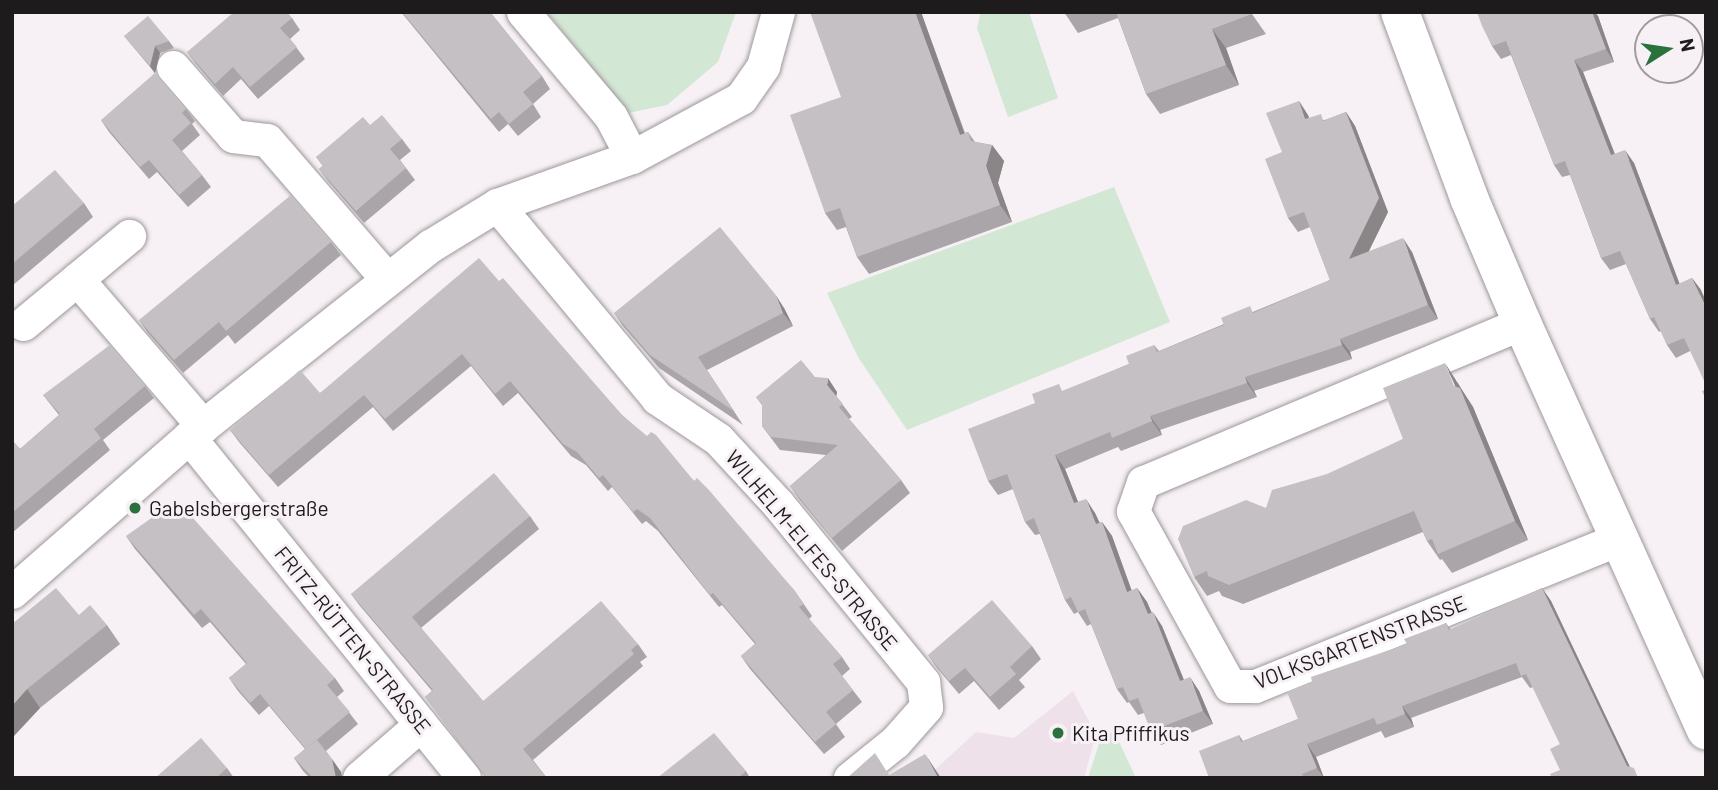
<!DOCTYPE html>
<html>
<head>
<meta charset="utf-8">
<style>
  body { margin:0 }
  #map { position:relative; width:1718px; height:790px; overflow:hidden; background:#f7f1f5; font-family:Barlow,sans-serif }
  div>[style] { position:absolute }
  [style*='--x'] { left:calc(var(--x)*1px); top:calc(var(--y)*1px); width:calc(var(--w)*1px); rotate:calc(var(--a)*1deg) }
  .built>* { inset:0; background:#eee1e9 }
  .green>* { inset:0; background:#d3e7d5 }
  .roads { filter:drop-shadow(0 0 2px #9d979b) drop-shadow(0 0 2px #9d979b) }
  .street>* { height:33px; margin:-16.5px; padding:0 16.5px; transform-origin:16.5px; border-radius:16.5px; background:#fff }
  .secondary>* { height:38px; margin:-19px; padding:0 19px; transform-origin:19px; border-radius:19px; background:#fff }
  .wall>* { inset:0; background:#a9a5a8 }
  .shaded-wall>* { inset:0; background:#8a8688 }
  .building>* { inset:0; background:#c5c0c3 }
  .dots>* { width:19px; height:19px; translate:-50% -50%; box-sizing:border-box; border:4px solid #f7f1f5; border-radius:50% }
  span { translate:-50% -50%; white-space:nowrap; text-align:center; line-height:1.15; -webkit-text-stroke:6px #f7f1f5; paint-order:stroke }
  .poi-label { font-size:21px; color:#1e1b1d }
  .left { translate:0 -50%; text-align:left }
  .street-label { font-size:21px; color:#1e1b1d }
  .frame { position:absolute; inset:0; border:14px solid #1e1b1d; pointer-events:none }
  .north { position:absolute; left:1634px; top:14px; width:70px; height:70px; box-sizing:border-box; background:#f7f1f5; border:2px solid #a09b9f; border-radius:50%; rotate:78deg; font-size:19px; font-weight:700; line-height:28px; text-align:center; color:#1e1b1d }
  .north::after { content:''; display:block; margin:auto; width:24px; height:32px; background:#2a713e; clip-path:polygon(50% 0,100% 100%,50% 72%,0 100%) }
</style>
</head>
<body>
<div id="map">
  <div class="built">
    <i style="clip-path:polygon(1073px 691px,1096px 735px,1084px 778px,926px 778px,976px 732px,1014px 738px)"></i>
  </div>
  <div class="green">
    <i style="clip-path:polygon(547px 12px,736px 12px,718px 62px,667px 105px,628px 113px)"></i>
    <i style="clip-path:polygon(981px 12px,1029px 12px,1058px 98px,1008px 117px,977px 28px)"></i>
    <i style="clip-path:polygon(1114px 187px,1170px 322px,907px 430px,858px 357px,827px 293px)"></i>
    <i style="clip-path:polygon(1114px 731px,1136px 778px,1088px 778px,1101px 737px)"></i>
  </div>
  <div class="roads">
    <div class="street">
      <i style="--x:523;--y:12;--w:137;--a:50"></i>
      <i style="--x:611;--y:117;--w:45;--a:62.3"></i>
      <i style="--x:173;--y:67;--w:91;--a:49"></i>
      <i style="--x:233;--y:136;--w:34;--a:7"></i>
      <i style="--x:267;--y:140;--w:184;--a:49.2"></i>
      <i style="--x:497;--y:205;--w:251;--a:50.3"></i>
      <i style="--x:657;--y:398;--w:73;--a:33.9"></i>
      <i style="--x:718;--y:439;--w:88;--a:47.3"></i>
      <i style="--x:778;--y:504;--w:230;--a:50.8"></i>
      <i style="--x:923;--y:682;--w:25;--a:83"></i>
      <i style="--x:926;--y:707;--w:47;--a:131.5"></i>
      <i style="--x:895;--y:742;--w:58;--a:141.3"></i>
      <i style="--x:77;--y:279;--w:194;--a:49.4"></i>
      <i style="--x:1522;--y:323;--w:411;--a:157.2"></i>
      <i style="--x:1143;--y:482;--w:31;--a:109"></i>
      <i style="--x:1133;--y:511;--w:200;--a:61"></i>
      <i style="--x:1230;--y:686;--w:25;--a:0"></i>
      <i style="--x:1255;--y:686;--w:390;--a:-22"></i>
      <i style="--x:23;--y:324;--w:138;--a:-39.7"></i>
      <i style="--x:189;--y:437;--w:438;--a:51.1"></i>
      <i style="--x:12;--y:592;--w:235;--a:-41.2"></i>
      <i style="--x:189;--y:437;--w:308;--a:-38.4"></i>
      <i style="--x:430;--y:246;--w:79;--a:-31.5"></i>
      <i style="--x:497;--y:205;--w:143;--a:-19.6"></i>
      <i style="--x:632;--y:157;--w:124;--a:-28.4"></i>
      <i style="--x:741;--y:98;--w:39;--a:-55"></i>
      <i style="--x:763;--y:66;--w:56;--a:-74.5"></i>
      <i style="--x:359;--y:778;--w:82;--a:-41.1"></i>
    </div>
    <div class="secondary">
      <i style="--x:1400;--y:12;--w:198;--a:69.6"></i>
      <i style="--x:1469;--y:198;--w:136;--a:67"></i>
      <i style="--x:1522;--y:323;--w:447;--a:65.7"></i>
    </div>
  </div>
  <div class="wall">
    <i style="clip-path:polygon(401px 12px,490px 12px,542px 76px,550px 89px,533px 104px,541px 117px,518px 136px,508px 124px,499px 132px)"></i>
    <i style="clip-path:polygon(921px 12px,965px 133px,968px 132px,975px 142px,992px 145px,1004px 161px,998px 183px,1012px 222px,869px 274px,857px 257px,846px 227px,837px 230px,825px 213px,841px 97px)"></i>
    <i style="clip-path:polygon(1064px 12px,1246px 12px,1252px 14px,1266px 34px,1226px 48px,1239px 85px,1160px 114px,1146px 94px,1118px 18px,1078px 33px)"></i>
    <i style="clip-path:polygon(1477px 12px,1598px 16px,1614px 62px,1583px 72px,1615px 154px,1634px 163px,1679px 284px,1692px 278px,1701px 290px,1690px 351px,1676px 358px,1667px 345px,1661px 331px,1659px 332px,1650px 319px,1626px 264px,1610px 270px,1601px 258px,1570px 175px,1562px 177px,1554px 165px,1511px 55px,1501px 59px,1492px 46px)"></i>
    <i style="clip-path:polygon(292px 18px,300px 30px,290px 39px,305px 59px,258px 99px,241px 79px,223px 96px,196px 64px,187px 52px)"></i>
    <i style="clip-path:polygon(124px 36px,169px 41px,174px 48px,160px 53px,155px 73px)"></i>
    <i style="clip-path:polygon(1299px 101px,1309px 118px,1325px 120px,1346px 112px,1355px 126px,1388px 212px,1369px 251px,1412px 252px,1438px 319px,1350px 352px,1352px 359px,1254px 391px,1257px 397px,1160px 430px,1162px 435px,1121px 451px,1118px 447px,1065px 469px,1078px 502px,1095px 513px,1100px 523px,1102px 522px,1112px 536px,1132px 591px,1137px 588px,1147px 602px,1152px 613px,1162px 626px,1184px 680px,1199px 691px,1213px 724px,1161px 745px,1151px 731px,1144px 713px,1138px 715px,1129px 702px,1127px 703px,1117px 689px,1091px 624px,1087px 626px,1078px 612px,1074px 614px,1065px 600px,1040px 534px,1035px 535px,1025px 522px,1013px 489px,998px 495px,988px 481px,1064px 391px,1129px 364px,1154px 345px,1159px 351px,1330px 280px,1310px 227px,1298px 232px,1288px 218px,1282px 152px)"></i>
    <i style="clip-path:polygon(186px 109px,195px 121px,192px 124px,200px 135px,182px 151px,202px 175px,211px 187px,188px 207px,157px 172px,149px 179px,109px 132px,101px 120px)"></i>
    <i style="clip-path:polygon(370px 125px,402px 139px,411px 151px,400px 160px,415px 180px,364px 223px,328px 181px,319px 169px,323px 166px,316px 157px)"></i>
    <i style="clip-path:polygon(84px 203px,93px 217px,12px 286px,12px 206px)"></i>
    <i style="clip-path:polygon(331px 242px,341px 255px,235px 344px,228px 335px,183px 373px,148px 333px,139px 320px)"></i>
    <i style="clip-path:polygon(499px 281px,622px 415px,694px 481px,794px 590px,812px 616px,809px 619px,842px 657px,850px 669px,842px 676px,862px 702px,836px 724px,845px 737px,824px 754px,750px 669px,741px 656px,755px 644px,722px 605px,719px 607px,658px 531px,646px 521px,642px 524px,612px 487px,608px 491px,586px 465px,571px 456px,518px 393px,503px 406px,471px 366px,393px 431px,373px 407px,278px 487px,239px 442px,230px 430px,320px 393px)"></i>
    <i style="clip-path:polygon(784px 308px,793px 326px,707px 370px,743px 425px,659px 368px,623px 326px,614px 313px)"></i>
    <i style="clip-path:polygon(815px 377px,837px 392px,836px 396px,852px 417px,849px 419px,901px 480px,910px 493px,842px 551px,799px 499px,790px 486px,826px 455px,780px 450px,762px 426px,762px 405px,756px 397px)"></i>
    <i style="clip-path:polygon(1458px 383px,1462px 391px,1473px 407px,1528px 540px,1452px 573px,1442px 559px,1440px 560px,1427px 541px,1423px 532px,1243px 604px,1222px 596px,1219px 591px,1207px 596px,1194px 577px,1266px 508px,1403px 439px)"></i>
    <i style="clip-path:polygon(145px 386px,154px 398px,103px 440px,110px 450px,12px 533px,12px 440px,20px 449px,59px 415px,43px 395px)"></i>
    <i style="clip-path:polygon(530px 516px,539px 529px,421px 628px,483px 701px,638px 644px,647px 657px,640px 662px,643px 666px,533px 760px,547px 778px,486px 778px,425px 697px,432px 691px,360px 606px,351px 594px)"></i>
    <i style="clip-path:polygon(126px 536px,335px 678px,344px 691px,337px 697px,358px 724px,326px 751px,341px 772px,342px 778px,310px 778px,303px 771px,294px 758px,305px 749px,269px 706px,259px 715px,238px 691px,229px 678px,246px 664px,210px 622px,202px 628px,135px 549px)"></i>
    <i style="clip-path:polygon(1542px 588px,1551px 601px,1630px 767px,1560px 770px,1560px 744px,1533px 687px,1530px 688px,1522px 677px,1411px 718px,1414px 727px,1385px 738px,1381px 731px,1316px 757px,1324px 778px,1209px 778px,1239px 735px,1243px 741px,1298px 719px,1407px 644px,1446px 623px,1451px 630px)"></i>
    <i style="clip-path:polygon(79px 615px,107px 625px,120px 644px,40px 708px,12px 738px,12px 624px)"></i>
    <i style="clip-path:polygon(1032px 646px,1041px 659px,1019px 680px,1025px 687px,999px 710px,974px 681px,959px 694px,937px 668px,928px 655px)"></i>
    <i style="clip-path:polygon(227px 768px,234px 778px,155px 778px)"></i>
    <i style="clip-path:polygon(746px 771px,750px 778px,657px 778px)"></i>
  </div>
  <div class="shaded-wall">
    <i style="clip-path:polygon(915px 12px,921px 12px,971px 152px,960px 135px)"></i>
    <i style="clip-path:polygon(1592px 12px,1595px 12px,1598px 16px,1614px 62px,1606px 49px)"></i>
    <i style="clip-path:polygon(1212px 29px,1226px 48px,1239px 85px,1226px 65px)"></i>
    <i style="clip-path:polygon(155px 46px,160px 53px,155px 73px,150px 66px)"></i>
    <i style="clip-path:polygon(1574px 60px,1583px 72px,1620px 168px,1611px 155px)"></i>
    <i style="clip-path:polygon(1299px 101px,1308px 115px,1315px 133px,1305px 119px)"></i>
    <i style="clip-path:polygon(1346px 112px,1355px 126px,1388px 212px,1358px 273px,1349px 259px)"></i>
    <i style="clip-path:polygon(992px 145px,1004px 161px,998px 183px,1012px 222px,1000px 205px,986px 166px)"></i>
    <i style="clip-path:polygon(1625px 150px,1634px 163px,1685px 298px,1676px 285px)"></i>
    <i style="clip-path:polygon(1403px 238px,1412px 252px,1438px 319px,1428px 305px)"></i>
    <i style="clip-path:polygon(1692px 278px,1701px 290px,1706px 301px,1706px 308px)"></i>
    <i style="clip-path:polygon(775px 294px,784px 308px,793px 326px,783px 313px)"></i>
    <i style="clip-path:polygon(1340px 339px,1350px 352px,1352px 359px,1342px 345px)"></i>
    <i style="clip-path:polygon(1445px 363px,1473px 407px,1528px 540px,1515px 521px)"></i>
    <i style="clip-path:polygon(1245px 377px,1254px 391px,1257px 397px,1247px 383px)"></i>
    <i style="clip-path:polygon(828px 378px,837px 392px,836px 398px,827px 385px)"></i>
    <i style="clip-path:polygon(1150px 416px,1160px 430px,1162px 435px,1152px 421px)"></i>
    <i style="clip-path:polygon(1055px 455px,1065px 469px,1084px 517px,1074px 503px)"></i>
    <i style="clip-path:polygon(1086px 499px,1095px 513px,1106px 538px,1096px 524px)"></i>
    <i style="clip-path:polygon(1102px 522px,1112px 536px,1137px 606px,1127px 592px)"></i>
    <i style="clip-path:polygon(1137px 588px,1147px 602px,1158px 628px,1148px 614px)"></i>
    <i style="clip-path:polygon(1542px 588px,1551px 601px,1635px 778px,1627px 766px)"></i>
    <i style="clip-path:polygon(1153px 612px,1162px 626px,1190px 695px,1180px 681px)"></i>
    <i style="clip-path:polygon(1190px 677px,1199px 691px,1213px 724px,1203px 711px)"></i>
    <i style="clip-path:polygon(27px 689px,40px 708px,12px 738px,12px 706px)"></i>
    <i style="clip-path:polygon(1402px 706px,1411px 718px,1414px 727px,1405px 714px)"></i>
    <i style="clip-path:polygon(1307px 744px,1316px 757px,1324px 778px,1317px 768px)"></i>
    <i style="clip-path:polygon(925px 754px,941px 778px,938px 778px)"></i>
    <i style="clip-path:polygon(332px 759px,341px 772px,342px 778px,335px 778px)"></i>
  </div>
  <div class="building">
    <i style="clip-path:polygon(234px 12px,287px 12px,292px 18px,280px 28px,297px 47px,250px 87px,233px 67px,215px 84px,187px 52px)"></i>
    <i style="clip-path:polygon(402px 12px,490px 12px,542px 76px,523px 92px,533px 104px,509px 124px,499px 112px,491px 119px)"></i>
    <i style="clip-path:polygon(810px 12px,915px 12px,960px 135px,968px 132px,971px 141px,992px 145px,986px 166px,1000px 205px,857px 257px,840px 208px,825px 213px,790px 115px,841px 97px)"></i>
    <i style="clip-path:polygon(1116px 12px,1246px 12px,1252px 14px,1212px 29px,1226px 65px,1146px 94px)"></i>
    <i style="clip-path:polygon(1477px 12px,1592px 12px,1606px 49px,1574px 60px,1611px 155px,1625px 150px,1676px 285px,1692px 278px,1706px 308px,1706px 385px,1684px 338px,1667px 345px,1654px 317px,1650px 319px,1620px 251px,1601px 258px,1565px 161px,1554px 165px,1506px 41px,1492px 46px,1482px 26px)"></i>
    <i style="clip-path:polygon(148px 16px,169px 41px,155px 46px,150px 66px,124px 36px)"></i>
    <i style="clip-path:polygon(155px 73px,186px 109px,182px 113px,191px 123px,172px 140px,202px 175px,179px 195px,149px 160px,140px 167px,101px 120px)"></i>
    <i style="clip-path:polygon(1299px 101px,1305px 119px,1321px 114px,1323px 121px,1346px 112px,1379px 198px,1349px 259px,1403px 238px,1428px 305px,1340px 339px,1342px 345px,1245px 377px,1247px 383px,1150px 416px,1152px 421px,1112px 438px,1110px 432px,1055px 455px,1074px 503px,1086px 499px,1096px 524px,1102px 522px,1127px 592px,1137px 588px,1148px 614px,1153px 612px,1180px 681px,1190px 677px,1203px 711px,1151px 731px,1138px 698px,1129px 701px,1123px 687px,1117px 689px,1085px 609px,1078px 612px,1071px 597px,1065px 600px,1034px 518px,1025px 522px,1007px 474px,988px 481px,968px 429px,1035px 403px,1032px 394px,1059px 384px,1062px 391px,1129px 364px,1126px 356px,1154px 345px,1157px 352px,1224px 325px,1221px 318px,1250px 306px,1253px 313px,1330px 280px,1304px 212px,1288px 218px,1265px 159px,1282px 152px,1266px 113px)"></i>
    <i style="clip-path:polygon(382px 115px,402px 139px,390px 149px,406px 168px,356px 211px,319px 169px,323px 165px,316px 157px,363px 117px,370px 125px)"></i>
    <i style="clip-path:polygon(55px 170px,84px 203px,12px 264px,12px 206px)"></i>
    <i style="clip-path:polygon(291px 195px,331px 242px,226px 331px,219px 322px,174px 360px,139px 320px)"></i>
    <i style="clip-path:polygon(720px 227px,775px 294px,783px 313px,698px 357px,734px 411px,650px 355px,614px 313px)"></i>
    <i style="clip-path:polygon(479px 258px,499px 281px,503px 278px,622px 415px,647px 436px,651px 432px,656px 435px,694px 481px,697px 478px,709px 490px,794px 590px,804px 604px,799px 607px,842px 657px,833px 664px,853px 690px,826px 712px,836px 724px,815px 742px,741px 656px,756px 643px,713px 593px,710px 595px,650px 518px,637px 509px,633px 512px,603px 475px,599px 478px,577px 452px,563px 444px,510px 381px,495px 394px,462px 354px,385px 419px,364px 395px,269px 475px,230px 430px,300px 370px,320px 393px)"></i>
    <i style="clip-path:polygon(110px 345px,145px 386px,94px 429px,101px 438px,12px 513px,12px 440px,20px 449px,60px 414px,43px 395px)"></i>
    <i style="clip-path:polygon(801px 360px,815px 377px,828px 378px,827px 385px,843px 404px,839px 407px,901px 480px,832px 538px,790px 486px,838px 445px,771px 437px,762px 426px,762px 404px,756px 397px)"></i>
    <i style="clip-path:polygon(1445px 363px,1454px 386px,1460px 388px,1515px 521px,1438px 554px,1432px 539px,1427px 541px,1414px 511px,1229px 585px,1208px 576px,1207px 571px,1194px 577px,1178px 539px,1183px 526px,1246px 500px,1266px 508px,1272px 490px,1327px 474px,1403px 439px,1383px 388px)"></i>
    <i style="clip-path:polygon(1706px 389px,1706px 400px,1702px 391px)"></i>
    <i style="clip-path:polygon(494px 473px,530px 516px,412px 617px,483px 701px,601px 601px,638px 644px,631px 650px,634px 654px,523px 749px,547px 778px,487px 778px,425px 697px,433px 690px,351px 594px)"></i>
    <i style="clip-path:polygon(177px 500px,335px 678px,327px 685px,350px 712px,306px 749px,260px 694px,250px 703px,229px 678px,247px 663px,201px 609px,194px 615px,126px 536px)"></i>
    <i style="clip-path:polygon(56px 588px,79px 615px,90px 605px,107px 625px,27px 689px,12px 706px,12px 624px)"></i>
    <i style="clip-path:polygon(1542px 588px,1627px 766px,1634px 768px,1638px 778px,1552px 778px,1550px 774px,1560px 770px,1550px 749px,1560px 744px,1526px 674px,1521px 676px,1516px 663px,1402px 706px,1405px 714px,1377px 725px,1374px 718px,1307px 744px,1317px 768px,1302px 774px,1304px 778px,1209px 778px,1199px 751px,1239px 735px,1241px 742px,1298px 719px,1287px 692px,1312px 682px,1311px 677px,1407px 644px,1404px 639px,1446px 623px,1449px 630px)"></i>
    <i style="clip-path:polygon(992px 600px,1032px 646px,1010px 667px,1016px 674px,990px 697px,965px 668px,949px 681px,928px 655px)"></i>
    <i style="clip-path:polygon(714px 733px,746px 771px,738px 778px,657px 778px)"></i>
    <i style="clip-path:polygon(201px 738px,227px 768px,216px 778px,155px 778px)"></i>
    <i style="clip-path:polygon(317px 740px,332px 759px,336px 778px,313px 778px,294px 758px)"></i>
    <i style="clip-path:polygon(875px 753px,889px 775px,925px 754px,938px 778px,847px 778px)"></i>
  </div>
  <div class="dots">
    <i style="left:135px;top:508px;background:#2a713e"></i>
    <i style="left:1058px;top:733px;background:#2a713e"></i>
  </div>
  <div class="poi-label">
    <span class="left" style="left:149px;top:508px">Gabelsbergerstraße</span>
    <span class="left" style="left:1072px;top:733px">Kita Pfiffikus</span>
  </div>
  <div class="street-label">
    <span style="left:812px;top:550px;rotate:50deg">WILHELM-ELFES-STRASSE</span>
    <span style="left:353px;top:640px;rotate:51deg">FRITZ-RÜTTEN-STRASSE</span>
    <span style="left:1360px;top:642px;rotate:-21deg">VOLKSGARTENSTRASSE</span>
  </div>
  <div class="frame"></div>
  <div class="north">N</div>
</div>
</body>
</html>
